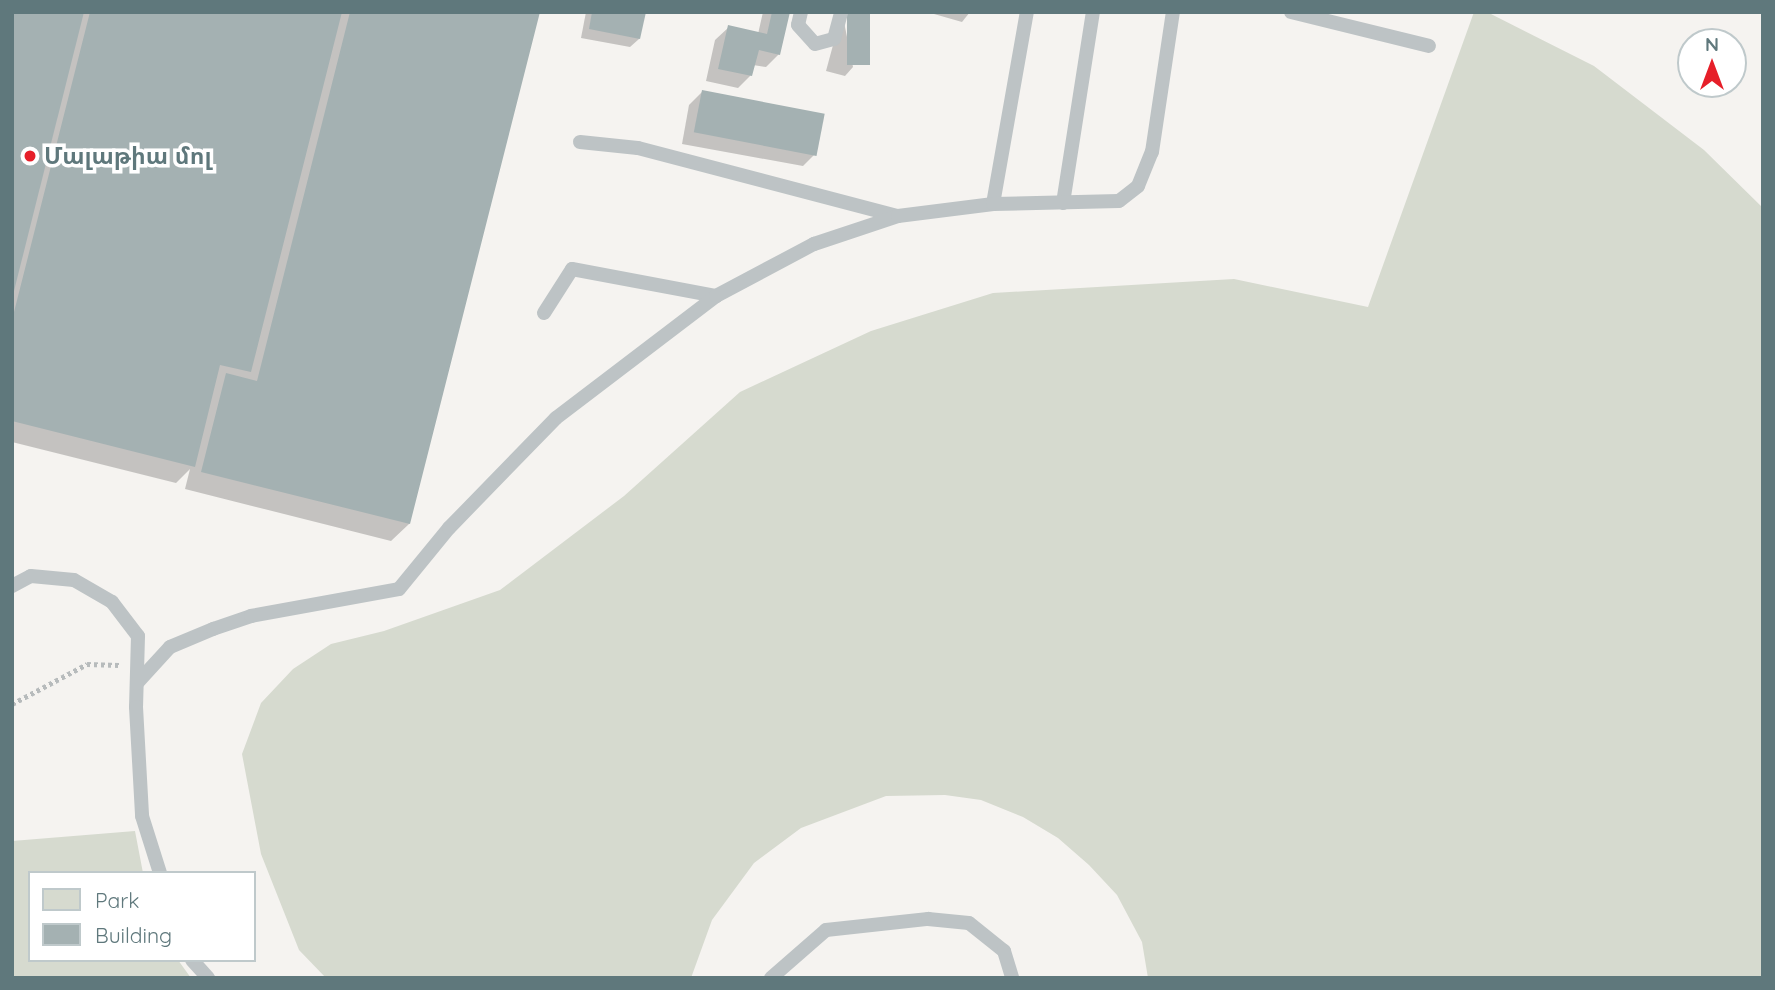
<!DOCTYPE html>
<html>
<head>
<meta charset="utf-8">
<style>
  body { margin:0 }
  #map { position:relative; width:1775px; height:990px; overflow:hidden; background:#f5f3f0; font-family:Quicksand,"Noto Sans Armenian",sans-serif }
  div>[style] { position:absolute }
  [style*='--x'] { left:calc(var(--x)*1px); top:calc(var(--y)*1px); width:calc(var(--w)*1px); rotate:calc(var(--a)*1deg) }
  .green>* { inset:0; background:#d6dacf }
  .shadow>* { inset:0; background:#0003 }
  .building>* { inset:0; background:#a4b1b2; transform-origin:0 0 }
  .path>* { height:4.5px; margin-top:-2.25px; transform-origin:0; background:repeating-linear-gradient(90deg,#b7bbbc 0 3.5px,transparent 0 7px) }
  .service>* { height:14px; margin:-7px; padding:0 7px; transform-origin:7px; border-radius:7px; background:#bdc3c5 }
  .dots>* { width:19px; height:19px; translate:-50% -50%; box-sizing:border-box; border:4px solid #fff; border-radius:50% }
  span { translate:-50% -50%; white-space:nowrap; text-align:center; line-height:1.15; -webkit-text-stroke:7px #fff; paint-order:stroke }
  .poi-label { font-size:23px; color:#5f787c; font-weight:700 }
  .left { translate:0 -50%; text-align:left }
  .frame { position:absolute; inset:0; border:14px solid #5f787c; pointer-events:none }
  .legend { position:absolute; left:28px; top:871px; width:228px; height:91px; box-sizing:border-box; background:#fff; border:2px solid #bfc9cb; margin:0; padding:9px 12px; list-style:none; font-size:21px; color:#5f787c }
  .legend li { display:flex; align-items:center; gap:14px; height:35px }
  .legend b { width:35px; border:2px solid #bfc9cb }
  .north { position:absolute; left:1677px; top:28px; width:70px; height:70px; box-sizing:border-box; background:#fff; border:2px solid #bfc9cb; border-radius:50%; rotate:0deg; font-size:19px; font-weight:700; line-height:28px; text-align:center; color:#5f787c }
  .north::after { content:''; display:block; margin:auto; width:24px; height:32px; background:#e61f29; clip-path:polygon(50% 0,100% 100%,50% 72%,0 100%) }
</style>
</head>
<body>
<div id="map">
  <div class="green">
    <i style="clip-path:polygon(1474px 12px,1487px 12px,1594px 66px,1704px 150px,1763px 208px,1763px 978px,1148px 978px,1142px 942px,1117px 895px,1089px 865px,1058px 838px,1023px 817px,981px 800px,945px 795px,886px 796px,801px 828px,754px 863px,712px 920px,691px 978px,326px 978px,299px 950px,261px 854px,242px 754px,261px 703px,293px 669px,331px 644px,384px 631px,500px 590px,624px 496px,740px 392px,871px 331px,993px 293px,1234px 279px,1368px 307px)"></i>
    <i style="clip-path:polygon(135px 831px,143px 873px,30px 873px,30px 960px,178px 960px,191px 978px,12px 978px,12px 841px)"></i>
  </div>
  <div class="shadow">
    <i style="clip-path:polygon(12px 12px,538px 12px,409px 524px,391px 541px,185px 489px,190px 469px,176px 483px,12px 442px)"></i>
    <i style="clip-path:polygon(586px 12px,644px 12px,639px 39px,630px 47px,581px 38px)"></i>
    <i style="clip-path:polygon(763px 12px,788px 12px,779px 54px,766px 67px,753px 65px,751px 75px,738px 88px,706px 81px,715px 40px,729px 27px,758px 34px)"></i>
    <i style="clip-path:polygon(842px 12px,853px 67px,845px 76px,826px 71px)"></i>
    <i style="clip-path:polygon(927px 12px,970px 12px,962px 22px)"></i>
    <i style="clip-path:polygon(702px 92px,816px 153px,803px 166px,682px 144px,689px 105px)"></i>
  </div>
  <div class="building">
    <i style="clip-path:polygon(12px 12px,84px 12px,13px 295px,12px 295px)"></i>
    <i style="clip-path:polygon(90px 12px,342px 12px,251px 372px,220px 365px,195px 467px,12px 421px,12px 320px)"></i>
    <i style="clip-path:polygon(350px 12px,540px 12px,410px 524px,201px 472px,226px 373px,257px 381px)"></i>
    <i style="clip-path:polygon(592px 12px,646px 12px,640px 39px,589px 29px)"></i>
    <i style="clip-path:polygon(772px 12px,790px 12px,780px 55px,759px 50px,752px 76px,718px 69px,728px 25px,767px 34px)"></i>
    <i style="left:847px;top:12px;width:23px;height:53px"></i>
    <i style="left:702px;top:90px;width:125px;height:43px;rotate:11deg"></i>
  </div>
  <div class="path">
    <i style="--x:12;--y:704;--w:85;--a:-28.1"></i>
    <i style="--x:87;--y:664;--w:32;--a:2"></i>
  </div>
  <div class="service">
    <i style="--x:801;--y:12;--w:13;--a:103"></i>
    <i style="--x:798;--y:25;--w:25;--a:48"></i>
    <i style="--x:815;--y:44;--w:20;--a:-15"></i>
    <i style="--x:834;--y:39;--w:28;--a:-75"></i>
    <i style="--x:1291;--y:12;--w:142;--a:13.8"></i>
    <i style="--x:580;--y:142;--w:58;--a:5.9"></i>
    <i style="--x:638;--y:148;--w:268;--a:14.7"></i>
    <i style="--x:1063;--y:203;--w:193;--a:-81.1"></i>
    <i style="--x:993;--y:204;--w:195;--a:-80"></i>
    <i style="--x:544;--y:313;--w:52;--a:-57.5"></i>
    <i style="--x:572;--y:269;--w:147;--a:10.6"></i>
    <i style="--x:12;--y:586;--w:21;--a:-28"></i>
    <i style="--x:31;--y:576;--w:43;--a:5.3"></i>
    <i style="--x:74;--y:580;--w:44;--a:30.1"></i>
    <i style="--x:112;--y:602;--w:43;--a:52.6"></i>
    <i style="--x:138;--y:636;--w:71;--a:91.6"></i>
    <i style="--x:136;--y:707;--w:109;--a:86.8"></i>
    <i style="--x:142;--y:816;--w:60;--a:72.5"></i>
    <i style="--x:137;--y:683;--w:49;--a:-47.5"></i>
    <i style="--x:170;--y:647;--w:47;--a:-22.7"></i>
    <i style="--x:213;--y:629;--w:40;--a:-18.9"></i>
    <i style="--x:251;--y:616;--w:150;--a:-10.3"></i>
    <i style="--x:399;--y:589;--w:79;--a:-50.7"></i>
    <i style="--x:449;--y:528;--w:153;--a:-45.8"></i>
    <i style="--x:556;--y:418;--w:201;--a:-37.3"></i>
    <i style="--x:716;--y:296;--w:111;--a:-28"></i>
    <i style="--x:814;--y:244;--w:89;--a:-18.4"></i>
    <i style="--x:898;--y:216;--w:96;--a:-7.2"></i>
    <i style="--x:993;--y:204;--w:126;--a:-1.4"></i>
    <i style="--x:1119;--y:201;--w:24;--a:-38"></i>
    <i style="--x:1138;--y:186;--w:37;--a:-68"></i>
    <i style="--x:1152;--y:152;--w:142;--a:-81.5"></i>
    <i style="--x:192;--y:960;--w:24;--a:48"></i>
    <i style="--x:771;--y:978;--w:73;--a:-41.1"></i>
    <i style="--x:826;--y:930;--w:103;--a:-6.2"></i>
    <i style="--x:928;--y:919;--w:41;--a:5.6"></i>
    <i style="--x:969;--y:923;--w:45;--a:38.7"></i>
    <i style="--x:1004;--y:951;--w:28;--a:73"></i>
  </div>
  <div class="dots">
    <i style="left:30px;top:156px;background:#e61f29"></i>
  </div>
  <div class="poi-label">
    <span class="left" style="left:44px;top:156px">Մալաթիա մոլ</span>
  </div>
  <div class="frame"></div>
  <ul class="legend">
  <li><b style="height:19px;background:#d6dacf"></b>Park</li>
  <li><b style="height:19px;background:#a4b1b2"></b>Building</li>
  </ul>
  <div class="north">N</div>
</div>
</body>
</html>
